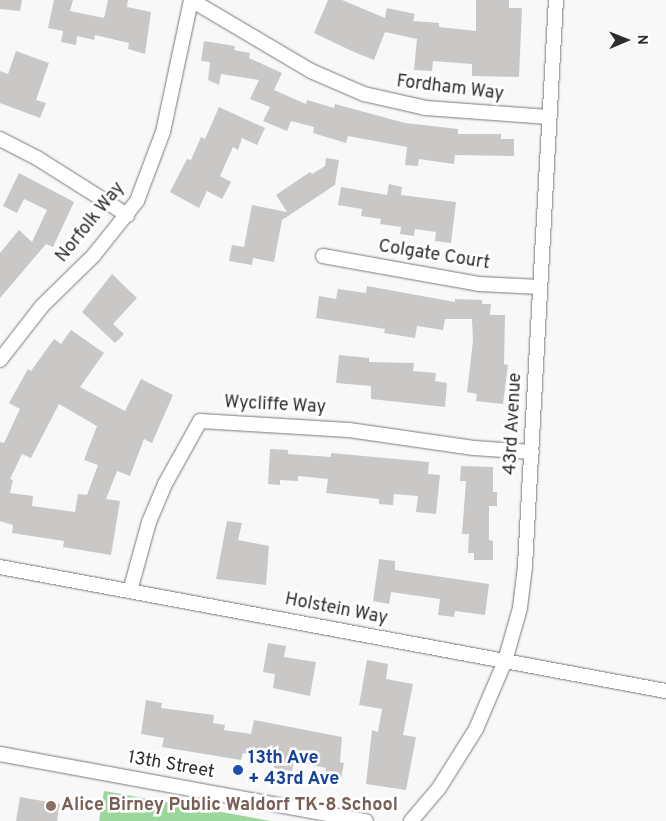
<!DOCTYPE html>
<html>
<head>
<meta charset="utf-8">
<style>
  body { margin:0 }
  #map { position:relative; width:666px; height:821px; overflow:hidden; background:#f8f8f9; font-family:Overpass,sans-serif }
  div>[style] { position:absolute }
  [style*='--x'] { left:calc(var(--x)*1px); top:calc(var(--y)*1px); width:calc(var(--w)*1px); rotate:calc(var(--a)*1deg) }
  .green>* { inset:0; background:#9bd79c }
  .building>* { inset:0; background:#c9c8c7 }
  .roads { filter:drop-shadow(0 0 1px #79797b) drop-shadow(0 0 1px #79797b) }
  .minor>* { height:14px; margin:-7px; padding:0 7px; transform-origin:7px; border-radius:7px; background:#fff }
  .dots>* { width:14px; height:14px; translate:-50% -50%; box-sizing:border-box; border:2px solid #fff; border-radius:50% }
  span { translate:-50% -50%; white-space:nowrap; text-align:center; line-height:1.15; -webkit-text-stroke:5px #fff; paint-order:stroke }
  .street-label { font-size:18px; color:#2d2d2d }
  .transit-label { font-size:18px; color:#164399; font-weight:700 }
  .left { translate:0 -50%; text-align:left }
  .education-label { font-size:18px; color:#785e54; font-weight:700 }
  .north { position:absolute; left:601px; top:15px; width:50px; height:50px; -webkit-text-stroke:4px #fff; paint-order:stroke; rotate:89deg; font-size:14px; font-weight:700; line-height:20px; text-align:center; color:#2d2d2d }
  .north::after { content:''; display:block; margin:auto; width:18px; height:22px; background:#2d2d2d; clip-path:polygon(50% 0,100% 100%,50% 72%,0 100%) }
</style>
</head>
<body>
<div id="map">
  <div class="green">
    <i style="clip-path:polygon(104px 791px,271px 821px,99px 821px)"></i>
  </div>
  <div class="building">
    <i style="clip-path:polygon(0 0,22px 0,20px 11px,0 9px)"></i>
    <i style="clip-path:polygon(54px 0,73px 0,70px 11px,104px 18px,108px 0,128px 0,127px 7px,151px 12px,145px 54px,128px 49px,129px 43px,95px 35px,94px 40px,77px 36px,76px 45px,61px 42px,63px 31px,48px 28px)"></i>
    <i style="clip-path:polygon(328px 0,342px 0,385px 18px,387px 8px,415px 14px,413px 21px,439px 23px,439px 27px,476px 31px,476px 0,509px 0,509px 8px,522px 8px,519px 77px,472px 76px,472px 64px,433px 61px,432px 71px,414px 70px,417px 39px,385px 32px,374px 60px,354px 52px,314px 33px)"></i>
    <i style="clip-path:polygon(204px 41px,235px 46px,234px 50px,250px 53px,249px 58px,282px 73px,274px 90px,306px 104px,307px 100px,334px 108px,335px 104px,405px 123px,458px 129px,458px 134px,501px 134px,501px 139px,514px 139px,514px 156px,455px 155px,454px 164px,419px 159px,418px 166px,405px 165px,407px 147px,348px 136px,346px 143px,313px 133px,314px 127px,291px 121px,287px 131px,263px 121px,270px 107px,250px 99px,259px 80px,221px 74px,219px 85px,208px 80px,210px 62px,201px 61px)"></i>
    <i style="clip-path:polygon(16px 51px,49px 63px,36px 100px,46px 103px,40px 118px,0 103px,0 71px,8px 74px)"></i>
    <i style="clip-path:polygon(219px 107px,265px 128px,257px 145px,242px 138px,238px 150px,233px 147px,220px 176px,231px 182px,222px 199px,207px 191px,199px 208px,170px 192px,187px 159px,191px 160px,201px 137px,205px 139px)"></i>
    <i style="clip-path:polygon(326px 158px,339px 160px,335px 185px,282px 220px,274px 262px,253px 258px,252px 265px,229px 261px,232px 245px,244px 247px,252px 205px,287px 212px,276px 195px,310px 172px,312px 174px,325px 166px)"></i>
    <i style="clip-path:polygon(19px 173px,74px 202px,53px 247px,46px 244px,0 298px,0 253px,19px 230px,32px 242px,47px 210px,24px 199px,17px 213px,3px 206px)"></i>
    <i style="clip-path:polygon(389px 184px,402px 187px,401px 195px,456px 202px,451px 243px,435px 241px,436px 232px,415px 229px,414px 236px,400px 234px,401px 227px,380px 224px,381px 219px,361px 216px,362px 209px,338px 205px,341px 187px,387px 195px)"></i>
    <i style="clip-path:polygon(112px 274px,137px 298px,113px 324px,124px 334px,115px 343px,82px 312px)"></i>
    <i style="clip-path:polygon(367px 286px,455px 302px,455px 299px,482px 300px,482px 304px,491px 304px,490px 315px,505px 315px,504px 364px,508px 365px,503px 404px,476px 401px,477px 394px,467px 392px,473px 341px,472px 319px,445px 319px,443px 330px,417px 326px,415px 338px,384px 333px,385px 329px,316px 318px,319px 296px,336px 299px,338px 289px,366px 293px)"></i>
    <i style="clip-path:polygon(evenodd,71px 330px,104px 353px,80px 387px,125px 411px,141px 379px,173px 395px,152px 443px,144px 439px,130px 476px,117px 471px,106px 499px,120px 501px,111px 555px,63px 547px,64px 541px,12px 533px,13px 525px,0 521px,0 442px,4px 443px,20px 409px,9px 403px,28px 369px,31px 371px,54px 339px,61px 344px,71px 330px,59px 404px,97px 426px,84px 460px,98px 465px,87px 495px,78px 494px,75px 512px,32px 506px,33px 496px,10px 493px,13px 480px,10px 479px,22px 454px,31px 458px,59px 404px)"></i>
    <i style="clip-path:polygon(339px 355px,369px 358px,369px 362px,414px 363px,413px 371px,436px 373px,435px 381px,447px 383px,445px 407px,371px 399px,371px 386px,336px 383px)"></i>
    <i style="clip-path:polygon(270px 449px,288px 450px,288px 454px,331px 457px,331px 453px,429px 462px,428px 474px,440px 475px,436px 514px,416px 512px,418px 496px,394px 494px,393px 505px,379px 504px,379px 499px,326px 493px,328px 479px,298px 476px,298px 481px,280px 480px,280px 485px,268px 484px)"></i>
    <i style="clip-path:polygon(461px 466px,493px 467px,493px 492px,497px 492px,497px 506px,489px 506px,489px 540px,493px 541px,493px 560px,474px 560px,474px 553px,468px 553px,469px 534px,462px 534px,466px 481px,460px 481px)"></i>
    <i style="clip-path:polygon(227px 521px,242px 523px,238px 540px,269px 546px,266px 585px,216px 579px)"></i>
    <i style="clip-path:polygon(379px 559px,395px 561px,395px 570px,489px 584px,485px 615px,455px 611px,454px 617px,438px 615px,440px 599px,391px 592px,389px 604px,373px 601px)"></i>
    <i style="clip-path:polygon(268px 643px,286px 646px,284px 657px,316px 662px,310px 696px,273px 688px,275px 674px,263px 672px)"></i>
    <i style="clip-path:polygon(367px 660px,388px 664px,386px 679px,413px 684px,403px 735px,416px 737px,406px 790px,366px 784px,372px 730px,378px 732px,382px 709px,359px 705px)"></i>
    <i style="clip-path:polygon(146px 700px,162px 703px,161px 708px,214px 715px,213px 723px,225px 725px,224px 730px,251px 734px,254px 720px,342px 737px,340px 762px,344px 763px,341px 779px,325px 776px,326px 768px,294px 761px,292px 771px,274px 768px,275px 758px,243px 753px,241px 760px,162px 747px,164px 738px,141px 734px)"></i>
    <i style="clip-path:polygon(20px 797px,60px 804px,57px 821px,16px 821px)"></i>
  </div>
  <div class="roads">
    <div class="minor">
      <i style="--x:191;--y:0;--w:139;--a:30.6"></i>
      <i style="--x:311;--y:71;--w:58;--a:23.5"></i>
      <i style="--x:364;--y:94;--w:64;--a:12.7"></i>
      <i style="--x:426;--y:108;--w:123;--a:4.2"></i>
      <i style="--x:0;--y:139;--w:42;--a:27.2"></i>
      <i style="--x:37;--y:158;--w:107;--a:32.3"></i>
      <i style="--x:323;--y:256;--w:158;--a:10.2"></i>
      <i style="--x:479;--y:284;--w:61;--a:2.8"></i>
      <i style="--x:0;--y:360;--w:68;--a:-52.1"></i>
      <i style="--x:42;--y:306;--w:73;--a:-44.4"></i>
      <i style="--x:94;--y:255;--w:69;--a:-51.5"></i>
      <i style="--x:137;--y:201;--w:74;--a:-69.4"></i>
      <i style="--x:163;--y:132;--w:135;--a:-78"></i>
      <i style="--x:0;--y:567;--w:677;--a:10.55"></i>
      <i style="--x:130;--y:591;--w:72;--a:-74.6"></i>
      <i style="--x:149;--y:522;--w:41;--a:-67.2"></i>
      <i style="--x:165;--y:484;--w:72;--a:-60.9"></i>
      <i style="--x:200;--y:421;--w:149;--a:3.5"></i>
      <i style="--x:349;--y:430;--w:126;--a:8.2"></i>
      <i style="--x:474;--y:448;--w:58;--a:3.9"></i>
      <i style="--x:0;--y:754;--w:372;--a:10.4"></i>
      <i style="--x:411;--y:821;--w:43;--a:-49.7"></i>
      <i style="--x:439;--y:788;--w:70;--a:-57.9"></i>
      <i style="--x:476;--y:729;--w:74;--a:-66.9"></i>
      <i style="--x:505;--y:661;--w:55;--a:-74.2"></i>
      <i style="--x:520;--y:608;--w:42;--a:-83.2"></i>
      <i style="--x:525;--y:566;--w:567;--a:-86.87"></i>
    </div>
  </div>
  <div class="dots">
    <i style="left:238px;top:770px;background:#1a4fb4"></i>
    <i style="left:51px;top:806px;background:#8d6e63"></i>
  </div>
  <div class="street-label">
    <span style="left:450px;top:89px;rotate:7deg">Fordham Way</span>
    <span style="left:91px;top:223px;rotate:-51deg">Norfolk Way</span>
    <span style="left:434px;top:256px;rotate:9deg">Colgate Court</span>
    <span style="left:275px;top:406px;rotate:3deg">Wycliffe Way</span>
    <span style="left:514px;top:424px;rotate:-87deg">43rd Avenue</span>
    <span style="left:336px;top:610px;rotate:11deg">Holstein Way</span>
    <span style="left:171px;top:766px;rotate:10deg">13th Street</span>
  </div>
  <div class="transit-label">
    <span class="left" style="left:248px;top:770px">13th Ave<br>+ 43rd Ave</span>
  </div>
  <div class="education-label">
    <span class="left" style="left:61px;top:806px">Alice Birney Public Waldorf TK-8 School</span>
  </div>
  <div class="north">N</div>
</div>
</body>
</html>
